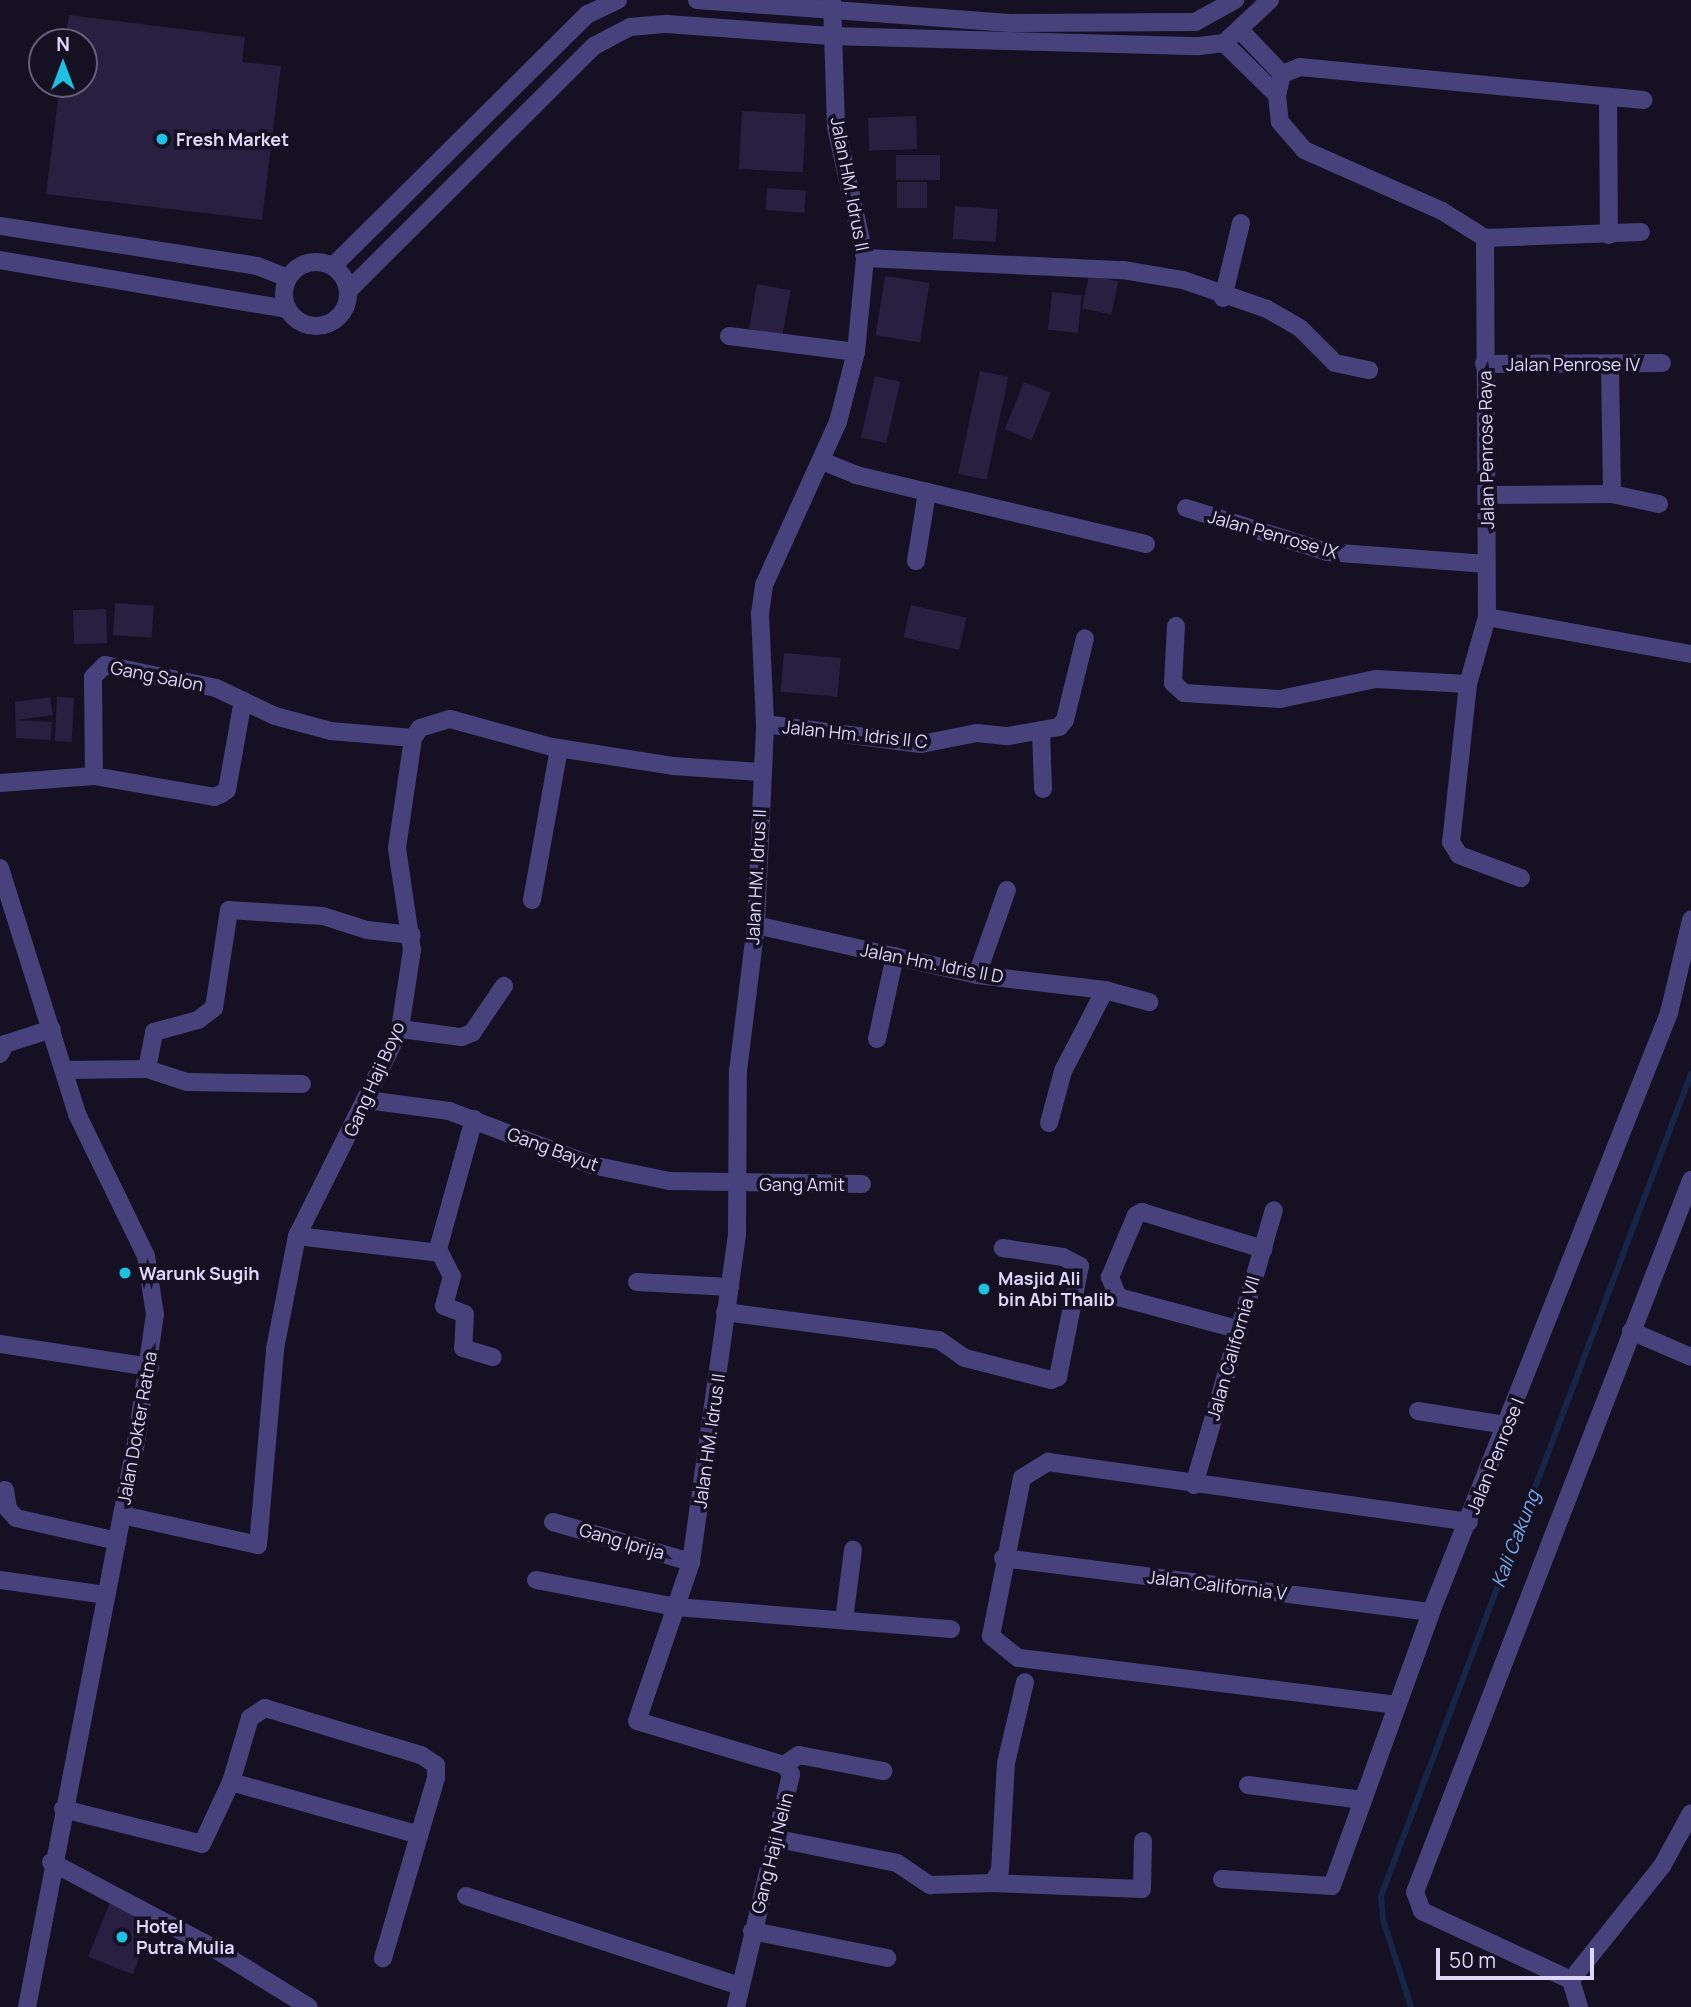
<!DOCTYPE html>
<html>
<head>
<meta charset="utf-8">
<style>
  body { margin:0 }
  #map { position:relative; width:1691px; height:2007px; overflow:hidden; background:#151123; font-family:Manrope,sans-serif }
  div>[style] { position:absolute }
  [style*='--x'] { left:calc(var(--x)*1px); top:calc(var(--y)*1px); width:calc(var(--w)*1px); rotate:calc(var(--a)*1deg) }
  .stream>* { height:6px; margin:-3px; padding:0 3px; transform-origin:3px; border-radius:3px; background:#162648 }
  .building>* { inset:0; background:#281f41; transform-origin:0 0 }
  .minor>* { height:18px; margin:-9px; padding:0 9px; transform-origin:9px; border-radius:9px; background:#47427c }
  .minor>.ring { margin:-9px; padding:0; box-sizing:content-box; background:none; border:18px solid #47427c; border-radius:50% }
  .tertiary>* { height:18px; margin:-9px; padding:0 9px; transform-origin:9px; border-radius:9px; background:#47427c }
  .dots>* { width:19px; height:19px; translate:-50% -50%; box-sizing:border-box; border:4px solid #151123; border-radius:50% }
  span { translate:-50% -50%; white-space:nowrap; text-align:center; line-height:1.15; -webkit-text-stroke:7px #151123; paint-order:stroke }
  .poi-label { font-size:18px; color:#ded7fa; font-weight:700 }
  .left { translate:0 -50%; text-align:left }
  .street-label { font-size:18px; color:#ded7fa }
  .water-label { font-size:19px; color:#72adee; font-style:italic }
  .north { position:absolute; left:28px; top:28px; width:70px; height:70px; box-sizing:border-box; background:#151123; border:2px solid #656079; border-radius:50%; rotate:0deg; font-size:19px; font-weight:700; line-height:28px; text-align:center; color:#ded7fa }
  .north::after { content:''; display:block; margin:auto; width:24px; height:32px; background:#1bc2e3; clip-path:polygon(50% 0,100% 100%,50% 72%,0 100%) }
  .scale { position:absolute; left:1436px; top:1948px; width:158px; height:32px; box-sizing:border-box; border:4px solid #ded7fa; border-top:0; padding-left:9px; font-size:21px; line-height:24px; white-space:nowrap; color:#ded7fa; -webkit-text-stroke:5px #151123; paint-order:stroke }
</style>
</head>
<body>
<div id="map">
  <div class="stream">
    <i style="--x:1411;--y:2007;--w:92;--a:-107.7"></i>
    <i style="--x:1383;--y:1919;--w:23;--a:-95"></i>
    <i style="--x:1381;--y:1896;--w:879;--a:-69.34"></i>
  </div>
  <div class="building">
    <i style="clip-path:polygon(69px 15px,245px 37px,242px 62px,281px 66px,262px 220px,46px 194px,60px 84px,84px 84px,84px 42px,65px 42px)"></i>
    <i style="left:742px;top:111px;width:64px;height:58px;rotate:3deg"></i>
    <i style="left:916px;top:116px;width:33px;height:48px;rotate:88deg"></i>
    <i style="left:896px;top:155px;width:44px;height:25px"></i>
    <i style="left:897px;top:182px;width:30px;height:26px"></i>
    <i style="left:767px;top:188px;width:39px;height:22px;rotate:4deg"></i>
    <i style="left:955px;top:206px;width:43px;height:33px;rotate:4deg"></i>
    <i style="left:1089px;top:275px;width:30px;height:34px;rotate:12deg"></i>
    <i style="left:885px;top:276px;width:45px;height:60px;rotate:9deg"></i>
    <i style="left:757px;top:284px;width:34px;height:46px;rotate:10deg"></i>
    <i style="left:1052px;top:292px;width:30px;height:38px;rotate:6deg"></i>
    <i style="left:980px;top:371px;width:29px;height:105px;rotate:12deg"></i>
    <i style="left:875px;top:376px;width:26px;height:63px;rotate:13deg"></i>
    <i style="left:1024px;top:382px;width:29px;height:51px;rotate:22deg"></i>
    <i style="left:115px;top:603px;width:39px;height:32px;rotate:4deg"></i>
    <i style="left:911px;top:605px;width:57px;height:33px;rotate:13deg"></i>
    <i style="left:106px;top:609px;width:34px;height:33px;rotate:88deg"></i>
    <i style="left:784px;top:653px;width:57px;height:39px;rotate:5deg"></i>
    <i style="clip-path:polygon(50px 697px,53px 715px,17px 720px,52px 722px,51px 740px,16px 738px,15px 702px)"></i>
    <i style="left:57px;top:697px;width:17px;height:44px;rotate:3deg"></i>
    <i style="left:111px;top:1900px;width:48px;height:61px;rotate:22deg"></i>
  </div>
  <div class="minor">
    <i style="--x:697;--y:0;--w:317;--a:4.2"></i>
    <i style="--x:1013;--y:23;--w:182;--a:-0.3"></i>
    <i style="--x:1195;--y:22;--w:46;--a:-28.8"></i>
    <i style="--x:1240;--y:30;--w:61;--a:46.3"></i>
    <i style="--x:1224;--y:43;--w:74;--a:44.5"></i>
    <i style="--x:1282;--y:74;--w:22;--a:103"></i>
    <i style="--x:1277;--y:95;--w:27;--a:84"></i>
    <i style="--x:1280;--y:122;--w:37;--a:49"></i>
    <i style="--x:1304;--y:150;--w:151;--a:23.8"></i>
    <i style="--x:1442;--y:211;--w:51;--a:32.1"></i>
    <i style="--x:1485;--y:238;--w:379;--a:89.7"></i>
    <i style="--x:1487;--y:617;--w:70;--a:105.8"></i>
    <i style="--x:1468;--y:684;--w:159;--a:96.1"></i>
    <i style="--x:1451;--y:842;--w:15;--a:58"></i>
    <i style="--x:1459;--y:855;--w:66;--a:20.4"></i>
    <i style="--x:1282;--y:74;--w:19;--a:-21"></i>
    <i style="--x:1300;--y:67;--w:345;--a:5.5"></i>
    <i style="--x:1608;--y:97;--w:138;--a:89.6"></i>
    <i style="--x:0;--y:226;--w:260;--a:8.8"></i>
    <i style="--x:257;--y:266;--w:33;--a:21"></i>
    <i style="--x:1485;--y:238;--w:156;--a:-2.2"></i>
    <i style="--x:865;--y:258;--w:258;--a:2.7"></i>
    <i style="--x:1123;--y:270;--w:61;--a:9.5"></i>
    <i style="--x:1183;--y:280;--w:89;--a:19"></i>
    <i style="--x:1267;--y:309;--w:38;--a:30"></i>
    <i style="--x:1300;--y:328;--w:49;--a:45"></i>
    <i style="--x:1335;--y:363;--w:35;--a:12"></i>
    <i style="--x:0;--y:260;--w:292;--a:9.7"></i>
    <i class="ring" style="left:284px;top:262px;width:46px;height:46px"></i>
    <i style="--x:333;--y:266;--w:359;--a:-44.7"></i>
    <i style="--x:588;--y:14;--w:33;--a:-25"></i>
    <i style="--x:348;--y:291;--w:347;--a:-44.9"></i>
    <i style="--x:594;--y:46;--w:41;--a:-27.8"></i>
    <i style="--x:630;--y:27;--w:37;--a:-5"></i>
    <i style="--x:667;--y:24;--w:164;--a:4.2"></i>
    <i style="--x:831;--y:36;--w:368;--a:1.6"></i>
    <i style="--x:1199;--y:46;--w:25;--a:-7"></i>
    <i style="--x:1224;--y:43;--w:63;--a:-43.1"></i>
    <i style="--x:1223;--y:298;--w:77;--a:-76.5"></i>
    <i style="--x:729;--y:336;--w:128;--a:7.2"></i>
    <i style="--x:1484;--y:364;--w:178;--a:-0.3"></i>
    <i style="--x:1610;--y:366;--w:128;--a:89.1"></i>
    <i style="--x:822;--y:461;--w:37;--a:22"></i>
    <i style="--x:856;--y:475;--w:298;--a:13.4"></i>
    <i style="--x:1490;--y:495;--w:122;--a:-0.5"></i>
    <i style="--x:1612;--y:494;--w:48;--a:12"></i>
    <i style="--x:1186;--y:508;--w:148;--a:17.3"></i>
    <i style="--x:1327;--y:552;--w:160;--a:4.3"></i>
    <i style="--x:916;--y:561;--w:70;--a:-80.9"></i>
    <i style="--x:1487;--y:617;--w:207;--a:10.3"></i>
    <i style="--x:1176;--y:626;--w:57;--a:93"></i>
    <i style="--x:1173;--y:683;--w:15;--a:42"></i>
    <i style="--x:1184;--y:693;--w:96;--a:3.6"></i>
    <i style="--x:1280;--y:699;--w:98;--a:-11.8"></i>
    <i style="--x:1376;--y:679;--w:92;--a:3.1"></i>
    <i style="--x:765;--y:724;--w:157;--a:7.3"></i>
    <i style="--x:921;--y:744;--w:57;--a:-11.1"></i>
    <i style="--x:977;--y:733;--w:31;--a:6"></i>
    <i style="--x:1008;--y:736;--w:52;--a:-10"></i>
    <i style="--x:1059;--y:727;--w:9;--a:-49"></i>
    <i style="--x:1065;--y:720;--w:84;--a:-76.3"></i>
    <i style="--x:1041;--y:731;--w:58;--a:88"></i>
    <i style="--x:94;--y:776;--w:122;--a:9.9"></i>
    <i style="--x:214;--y:797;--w:8;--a:-23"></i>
    <i style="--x:221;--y:794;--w:7;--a:-34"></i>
    <i style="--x:227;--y:790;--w:91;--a:-79.9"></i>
    <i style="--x:0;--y:783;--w:94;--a:-4.3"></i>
    <i style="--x:94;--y:776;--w:99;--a:-90.6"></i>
    <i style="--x:93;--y:677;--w:17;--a:-45"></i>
    <i style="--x:105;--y:665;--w:113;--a:11.7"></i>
    <i style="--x:216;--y:688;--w:65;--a:25.4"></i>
    <i style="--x:275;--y:716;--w:58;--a:15"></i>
    <i style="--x:331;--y:731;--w:82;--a:4.9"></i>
    <i style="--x:532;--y:900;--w:154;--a:-79.9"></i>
    <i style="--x:756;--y:925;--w:227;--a:12.7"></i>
    <i style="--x:977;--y:975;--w:129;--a:6.7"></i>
    <i style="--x:1105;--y:990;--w:46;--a:15.3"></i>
    <i style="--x:977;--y:975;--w:90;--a:-70.6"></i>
    <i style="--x:400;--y:1029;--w:62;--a:7.5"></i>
    <i style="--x:461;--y:1037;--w:12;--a:-20"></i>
    <i style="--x:472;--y:1033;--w:57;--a:-55.8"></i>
    <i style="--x:877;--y:1039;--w:85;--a:-77.8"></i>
    <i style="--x:0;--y:1054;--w:11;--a:-63"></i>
    <i style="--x:5;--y:1044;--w:49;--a:-17.7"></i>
    <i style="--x:147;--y:1069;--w:42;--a:18"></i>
    <i style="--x:187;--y:1082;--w:115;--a:1"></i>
    <i style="--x:64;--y:1070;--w:83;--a:-0.7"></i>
    <i style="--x:147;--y:1069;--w:38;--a:-79"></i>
    <i style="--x:154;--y:1032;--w:46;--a:-15.3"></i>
    <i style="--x:198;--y:1020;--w:20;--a:-37"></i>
    <i style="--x:214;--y:1008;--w:99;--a:-81.3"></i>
    <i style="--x:229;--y:910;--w:94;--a:3.7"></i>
    <i style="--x:323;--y:916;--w:46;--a:17.7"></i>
    <i style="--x:367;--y:930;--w:45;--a:6.3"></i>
    <i style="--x:367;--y:1100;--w:83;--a:7.6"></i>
    <i style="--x:449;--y:1111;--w:153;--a:20.7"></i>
    <i style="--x:592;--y:1165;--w:79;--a:11.7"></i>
    <i style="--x:669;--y:1181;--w:193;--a:0.9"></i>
    <i style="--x:474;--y:1119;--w:135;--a:105.5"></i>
    <i style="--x:438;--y:1249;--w:30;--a:63"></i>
    <i style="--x:452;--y:1276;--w:31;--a:105"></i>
    <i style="--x:444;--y:1306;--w:22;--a:21"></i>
    <i style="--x:465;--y:1314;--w:34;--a:93"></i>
    <i style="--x:463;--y:1348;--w:31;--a:17"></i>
    <i style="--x:1049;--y:1123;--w:54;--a:-74.9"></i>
    <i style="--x:1063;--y:1071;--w:91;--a:-62.6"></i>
    <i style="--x:297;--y:1236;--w:143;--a:6.8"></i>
    <i style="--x:637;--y:1282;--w:93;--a:3.1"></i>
    <i style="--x:725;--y:1312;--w:216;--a:7.5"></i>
    <i style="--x:939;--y:1340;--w:32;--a:35"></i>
    <i style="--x:965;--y:1358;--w:89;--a:14.3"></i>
    <i style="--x:1051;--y:1380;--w:8;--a:-23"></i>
    <i style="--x:1058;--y:1377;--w:113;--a:-78.8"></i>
    <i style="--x:1080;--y:1266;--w:19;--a:-152"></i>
    <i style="--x:1063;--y:1257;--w:61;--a:-171.5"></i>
    <i style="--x:1237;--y:1329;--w:123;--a:-164.9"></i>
    <i style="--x:1118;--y:1297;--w:22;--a:-112"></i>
    <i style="--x:1110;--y:1277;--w:67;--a:-67.2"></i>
    <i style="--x:1136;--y:1215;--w:7;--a:-27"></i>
    <i style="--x:1142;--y:1212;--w:127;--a:17"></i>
    <i style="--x:1631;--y:1331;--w:65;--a:23.4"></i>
    <i style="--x:0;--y:1344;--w:152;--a:8.7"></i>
    <i style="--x:1418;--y:1411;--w:88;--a:9.1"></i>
    <i style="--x:1194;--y:1485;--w:286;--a:-73.8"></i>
    <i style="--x:5;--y:1490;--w:19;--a:81"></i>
    <i style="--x:8;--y:1509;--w:12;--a:48"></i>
    <i style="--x:16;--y:1518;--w:104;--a:12.8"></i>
    <i style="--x:122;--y:1515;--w:139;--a:12.4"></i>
    <i style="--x:258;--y:1545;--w:197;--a:-85"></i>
    <i style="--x:275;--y:1349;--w:115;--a:-79"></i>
    <i style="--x:297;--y:1236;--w:231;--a:-63.5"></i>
    <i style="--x:400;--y:1029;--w:80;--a:-81.4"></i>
    <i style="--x:412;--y:950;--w:103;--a:-98.4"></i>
    <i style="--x:397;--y:848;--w:111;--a:-81.7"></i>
    <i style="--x:413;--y:738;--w:12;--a:-55"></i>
    <i style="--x:420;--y:728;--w:31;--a:-17"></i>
    <i style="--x:450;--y:719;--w:106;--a:15.4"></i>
    <i style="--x:552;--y:747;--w:122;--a:8.9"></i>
    <i style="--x:673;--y:766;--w:87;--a:3.9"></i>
    <i style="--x:553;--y:1522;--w:144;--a:16.2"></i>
    <i style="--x:1003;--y:1558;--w:431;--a:7.2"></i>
    <i style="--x:0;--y:1580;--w:106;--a:8.1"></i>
    <i style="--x:536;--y:1580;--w:143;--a:10.9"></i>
    <i style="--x:676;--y:1607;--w:276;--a:4.6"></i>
    <i style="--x:844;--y:1620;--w:71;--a:-82.7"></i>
    <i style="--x:1397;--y:1705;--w:382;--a:-172.9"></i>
    <i style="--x:1018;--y:1658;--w:35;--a:-141"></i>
    <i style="--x:991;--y:1636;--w:161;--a:-78.9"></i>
    <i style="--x:1022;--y:1478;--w:31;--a:-32"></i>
    <i style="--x:1048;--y:1462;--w:425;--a:8.1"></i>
    <i style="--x:784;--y:1765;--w:18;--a:-34"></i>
    <i style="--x:799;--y:1755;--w:86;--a:10.8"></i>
    <i style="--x:231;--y:1782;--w:195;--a:15.7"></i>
    <i style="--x:1248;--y:1785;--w:115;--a:7.5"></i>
    <i style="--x:63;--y:1809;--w:143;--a:14.1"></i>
    <i style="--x:202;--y:1844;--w:68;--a:-64.9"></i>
    <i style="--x:231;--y:1782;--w:67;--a:-73.5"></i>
    <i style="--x:250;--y:1718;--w:18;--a:-34"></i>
    <i style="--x:265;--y:1708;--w:163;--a:16.8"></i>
    <i style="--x:421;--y:1755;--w:18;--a:34"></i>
    <i style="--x:436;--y:1765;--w:13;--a:90"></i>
    <i style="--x:436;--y:1778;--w:188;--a:106.4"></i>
    <i style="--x:778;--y:1839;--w:121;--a:11.4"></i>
    <i style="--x:897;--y:1863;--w:40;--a:34"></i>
    <i style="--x:930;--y:1885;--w:63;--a:-1.8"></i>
    <i style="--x:993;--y:1883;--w:15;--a:-62"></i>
    <i style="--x:1000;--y:1870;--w:107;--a:-86.8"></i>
    <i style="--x:1006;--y:1763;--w:83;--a:-76.8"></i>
    <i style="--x:51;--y:1862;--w:186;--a:27.9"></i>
    <i style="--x:215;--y:1949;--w:110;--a:31.7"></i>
    <i style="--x:1222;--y:1879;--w:110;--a:3.6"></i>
    <i style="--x:1332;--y:1886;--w:291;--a:-70.1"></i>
    <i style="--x:1431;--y:1612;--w:645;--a:-68.33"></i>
    <i style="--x:1669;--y:1013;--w:96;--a:-76.7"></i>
    <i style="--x:993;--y:1883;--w:149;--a:2.3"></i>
    <i style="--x:1142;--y:1889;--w:48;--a:-88.8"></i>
    <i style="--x:466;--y:1896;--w:288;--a:18.2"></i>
    <i style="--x:752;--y:1931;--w:138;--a:11.3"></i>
    <i style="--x:1571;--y:1980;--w:146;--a:-51.4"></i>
    <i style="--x:1662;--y:1866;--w:60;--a:-61.3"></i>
    <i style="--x:736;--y:2007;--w:239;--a:-76.7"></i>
    <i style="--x:791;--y:1774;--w:11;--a:-128"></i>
    <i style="--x:784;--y:1765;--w:153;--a:-163.3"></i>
    <i style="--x:637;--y:1721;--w:168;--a:-71.2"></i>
    <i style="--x:691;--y:1562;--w:330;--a:-82"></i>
    <i style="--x:737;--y:1235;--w:164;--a:-89.7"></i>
    <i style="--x:738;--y:1071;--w:147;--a:-83"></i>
    <i style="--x:756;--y:925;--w:201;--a:-87.4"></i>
    <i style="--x:765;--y:724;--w:110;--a:-92.6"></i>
    <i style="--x:760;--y:614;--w:29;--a:-82"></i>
    <i style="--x:764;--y:585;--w:179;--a:-65.6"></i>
    <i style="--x:838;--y:422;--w:72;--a:-75.6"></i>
    <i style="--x:856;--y:352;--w:94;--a:-84.5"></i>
    <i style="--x:865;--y:258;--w:134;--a:-102.5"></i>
    <i style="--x:836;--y:127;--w:127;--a:-91.8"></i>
    <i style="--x:1579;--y:2007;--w:28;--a:-107"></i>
    <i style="--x:1571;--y:1980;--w:164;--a:-155.2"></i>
    <i style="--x:1422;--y:1911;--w:20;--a:-110"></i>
    <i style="--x:1415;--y:1892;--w:764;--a:-68.81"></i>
  </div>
  <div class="tertiary">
    <i style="--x:0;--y:868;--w:258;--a:72.6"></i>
    <i style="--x:77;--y:1114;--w:158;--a:64.1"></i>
    <i style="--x:146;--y:1256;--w:59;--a:81.2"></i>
    <i style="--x:155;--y:1314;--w:124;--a:98.3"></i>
    <i style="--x:137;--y:1437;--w:581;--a:100.92"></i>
  </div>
  <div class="dots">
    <i style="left:162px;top:139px;background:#1bc2e3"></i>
    <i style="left:125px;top:1273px;background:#1bc2e3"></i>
    <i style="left:984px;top:1289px;background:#1bc2e3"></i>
    <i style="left:122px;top:1937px;background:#1bc2e3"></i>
  </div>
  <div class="poi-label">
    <span class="left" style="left:176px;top:139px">Fresh Market</span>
    <span class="left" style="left:139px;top:1273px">Warunk Sugih</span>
    <span class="left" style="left:998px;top:1289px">Masjid Ali<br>bin Abi Thalib</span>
    <span class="left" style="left:136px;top:1937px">Hotel<br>Putra Mulia</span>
  </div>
  <div class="street-label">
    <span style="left:850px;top:184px;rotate:79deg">Jalan HM. Idrus II</span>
    <span style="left:1573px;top:364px">Jalan Penrose IV</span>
    <span style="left:1486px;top:450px;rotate:-91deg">Jalan Penrose Raya</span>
    <span style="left:1273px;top:534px;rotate:16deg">Jalan Penrose IX</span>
    <span style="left:157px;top:676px;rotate:11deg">Gang Salon</span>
    <span style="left:855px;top:734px;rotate:6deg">Jalan Hm. Idris II C</span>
    <span style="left:756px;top:877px;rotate:-87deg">Jalan HM. Idrus II</span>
    <span style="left:932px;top:963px;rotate:11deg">Jalan Hm. Idris II D</span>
    <span style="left:374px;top:1079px;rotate:-66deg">Gang Haji Boyo</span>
    <span style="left:553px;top:1149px;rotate:20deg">Gang Bayut</span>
    <span style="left:802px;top:1184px">Gang Amit</span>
    <span style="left:1233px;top:1348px;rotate:-74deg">Jalan California VII</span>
    <span style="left:137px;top:1428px;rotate:-80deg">Jalan Dokter Ratna</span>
    <span style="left:709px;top:1441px;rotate:-82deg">Jalan HM. Idrus II</span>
    <span style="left:1495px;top:1456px;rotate:-68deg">Jalan Penrose I</span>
    <span style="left:622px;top:1541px;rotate:16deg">Gang Iprija</span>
    <span style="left:1217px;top:1585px;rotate:7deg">Jalan California V</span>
    <span style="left:772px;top:1853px;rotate:-76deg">Gang Haji Nelin</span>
  </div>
  <div class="water-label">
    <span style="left:1516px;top:1539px;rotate:-69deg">Kali Cakung</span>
  </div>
  <div class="north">N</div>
  <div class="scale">50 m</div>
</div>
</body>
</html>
